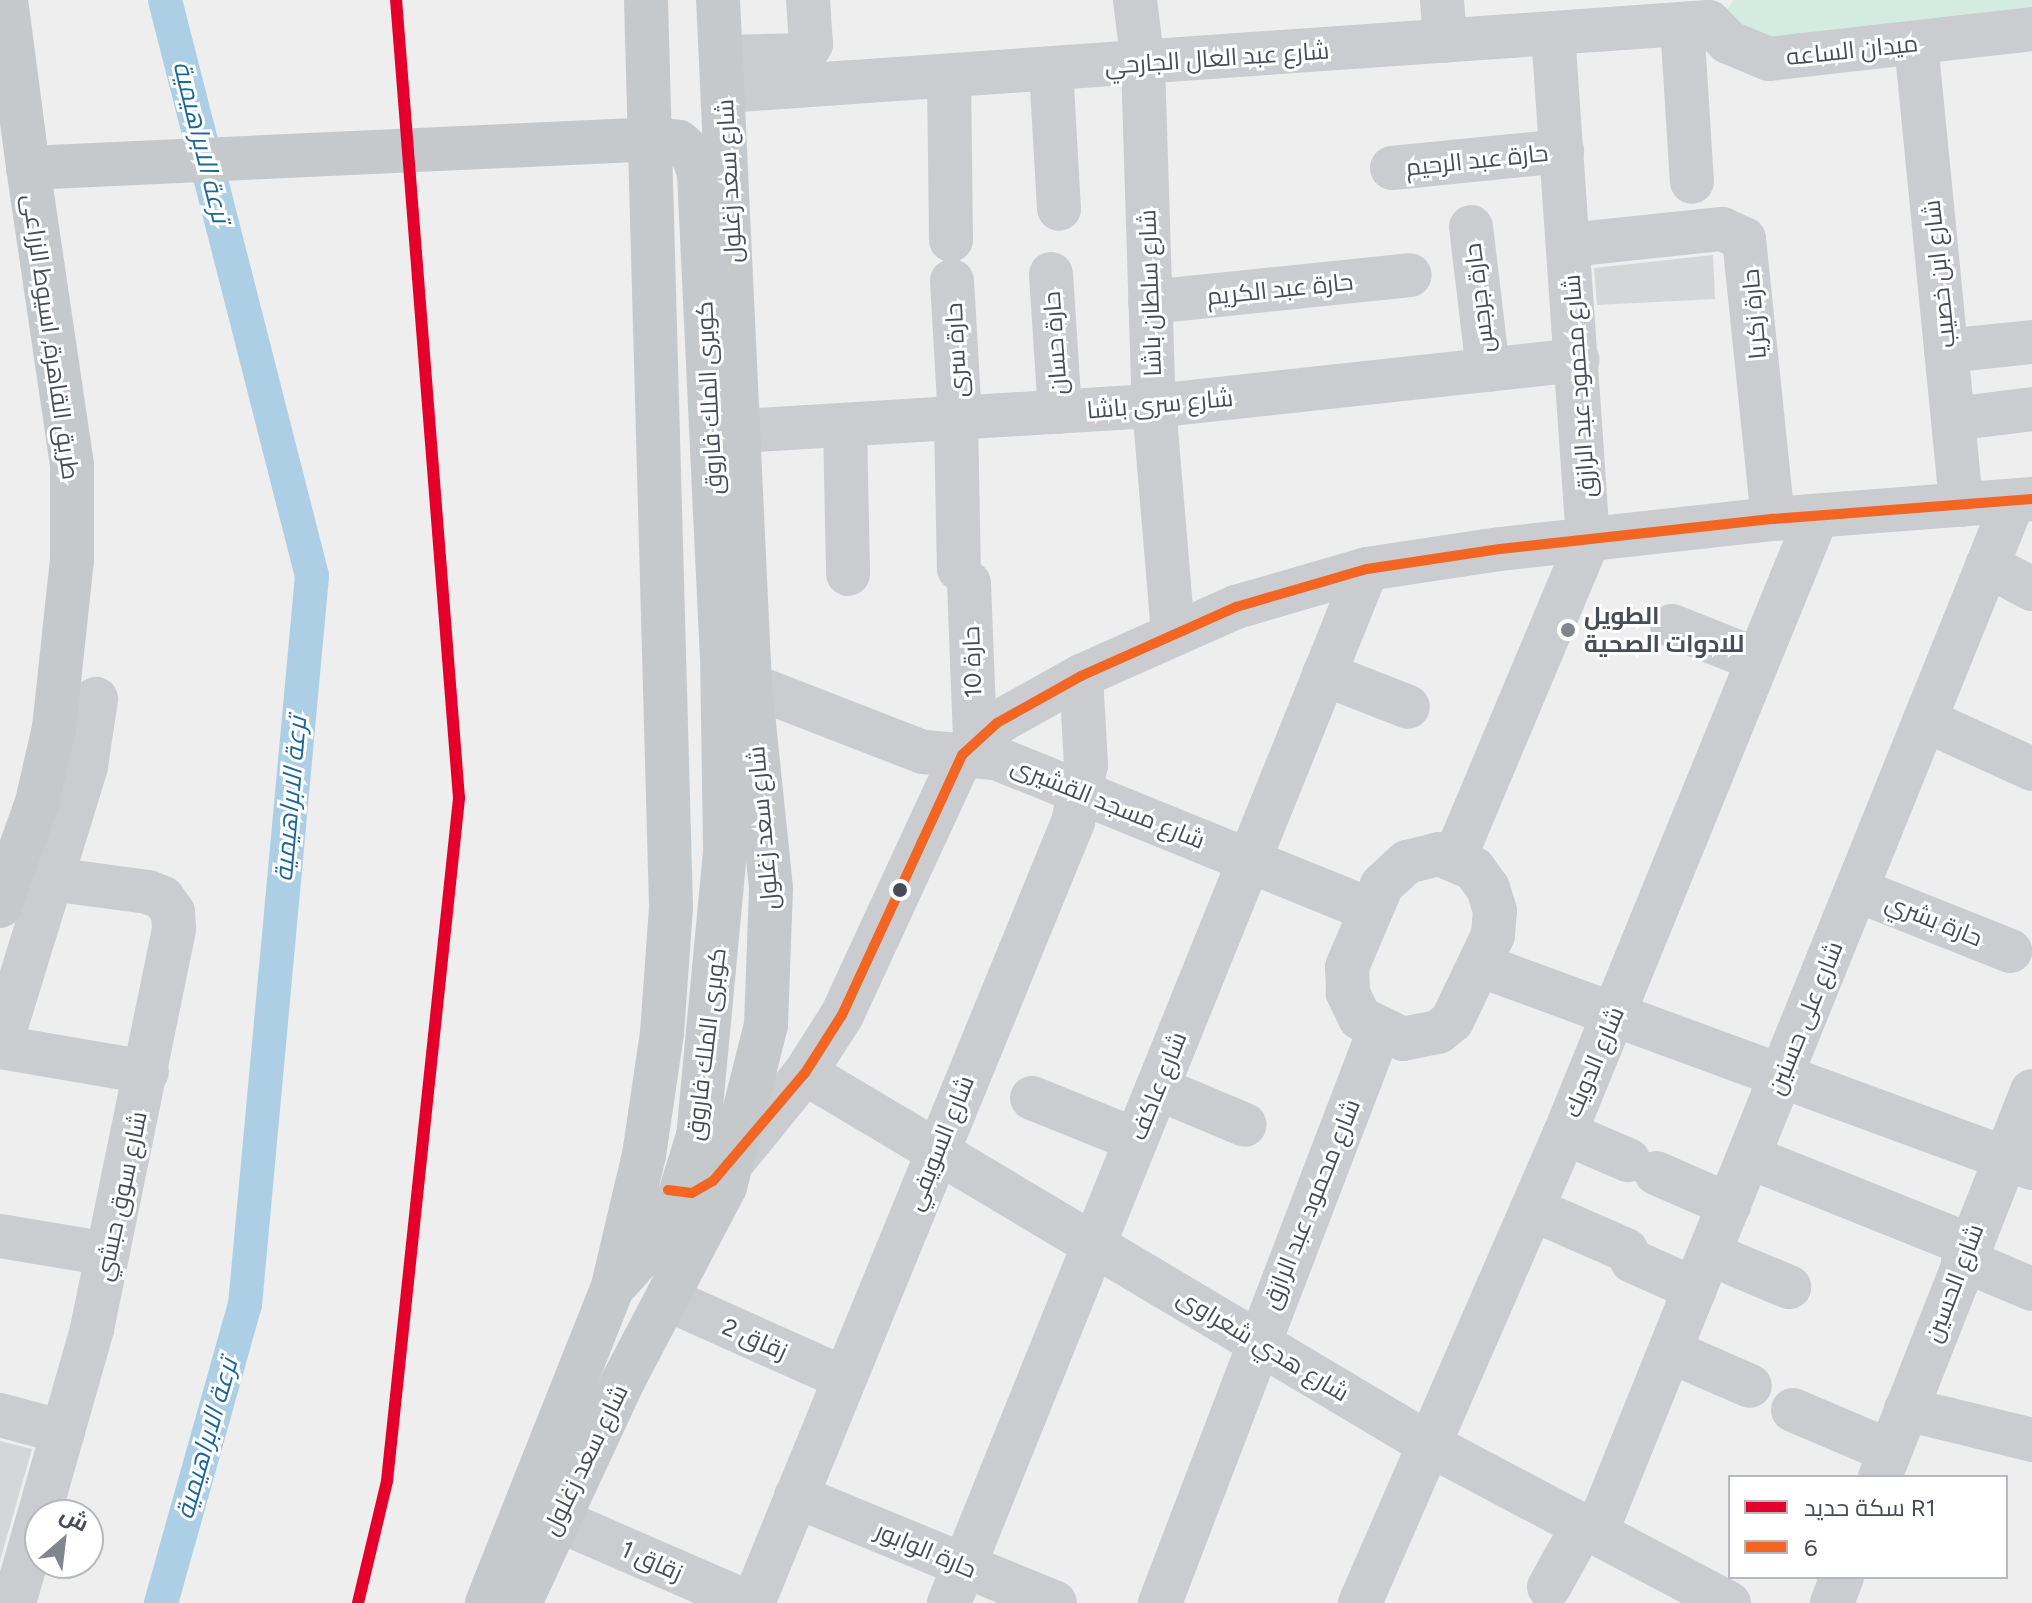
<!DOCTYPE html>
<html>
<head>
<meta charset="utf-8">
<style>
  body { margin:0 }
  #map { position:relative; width:2032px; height:1603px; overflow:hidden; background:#eee; font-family:Figtree,Cairo,sans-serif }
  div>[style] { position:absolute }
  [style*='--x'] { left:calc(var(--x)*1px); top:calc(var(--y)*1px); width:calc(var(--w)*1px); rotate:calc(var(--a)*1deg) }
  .green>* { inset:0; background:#d4ebe1 }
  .canal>* { height:34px; margin:-17px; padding:0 17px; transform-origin:17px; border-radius:17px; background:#adcfe5 }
  .building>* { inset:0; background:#d5d6d8 }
  .minor>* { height:44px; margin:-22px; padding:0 22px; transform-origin:22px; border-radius:22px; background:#cacccf }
  .major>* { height:44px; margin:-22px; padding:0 22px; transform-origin:22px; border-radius:22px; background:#c6c9cc }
  .major-bridge>* { height:44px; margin:-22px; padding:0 22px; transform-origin:22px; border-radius:22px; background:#c6c9cc }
  .bus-1>* { height:10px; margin:-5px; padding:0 5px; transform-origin:5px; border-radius:5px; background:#f26522 }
  .rail-1>* { height:12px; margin:-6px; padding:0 6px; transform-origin:6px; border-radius:6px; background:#e4002b }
  .dots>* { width:22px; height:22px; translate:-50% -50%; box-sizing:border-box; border:4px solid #fff; border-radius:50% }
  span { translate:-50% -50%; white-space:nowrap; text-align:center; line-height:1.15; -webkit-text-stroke:6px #fff; paint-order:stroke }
  .street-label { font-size:24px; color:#474d58 }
  .poi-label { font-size:24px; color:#474d58; font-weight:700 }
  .left { translate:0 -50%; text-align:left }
  .water-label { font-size:26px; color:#1b6797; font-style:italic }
  .legend { position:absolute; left:1728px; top:1475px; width:280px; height:104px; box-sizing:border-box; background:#fff; border:2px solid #b5b8bc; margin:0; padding:10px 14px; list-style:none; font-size:24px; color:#474d58 }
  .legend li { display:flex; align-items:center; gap:16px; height:40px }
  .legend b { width:40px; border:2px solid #b5b8bc }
  .north { position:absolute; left:24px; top:1499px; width:80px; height:80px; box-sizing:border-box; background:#fff; border:2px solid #b5b8bc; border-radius:50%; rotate:28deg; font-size:22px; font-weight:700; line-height:32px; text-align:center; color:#474d58 }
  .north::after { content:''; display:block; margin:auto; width:28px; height:36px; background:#81858c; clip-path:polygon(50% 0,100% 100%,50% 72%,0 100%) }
</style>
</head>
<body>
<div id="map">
  <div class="green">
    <i style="clip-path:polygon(1734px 0,2032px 0,2032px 19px,1771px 49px,1719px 20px)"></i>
  </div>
  <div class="canal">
    <i style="--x:161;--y:1603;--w:310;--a:-74.3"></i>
    <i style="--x:245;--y:1305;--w:732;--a:-84.75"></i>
    <i style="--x:312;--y:576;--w:594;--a:-104.32"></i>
  </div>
  <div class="building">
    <i style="clip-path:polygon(1713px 255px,1715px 299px,1597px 305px,1594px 268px)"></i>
    <i style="clip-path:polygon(0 1441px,32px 1449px,0 1561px)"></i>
  </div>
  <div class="minor">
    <i style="--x:1135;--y:0;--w:64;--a:82.9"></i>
    <i style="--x:1143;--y:64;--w:342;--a:88.2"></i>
    <i style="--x:1154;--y:406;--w:228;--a:85.2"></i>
    <i style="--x:1442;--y:0;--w:41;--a:85.8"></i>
    <i style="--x:1709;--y:22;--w:28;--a:46"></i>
    <i style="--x:1728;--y:42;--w:44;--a:22.5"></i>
    <i style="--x:1769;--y:59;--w:265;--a:-6.5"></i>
    <i style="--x:1682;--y:24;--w:158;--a:86.4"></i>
    <i style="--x:1916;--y:43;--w:464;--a:84.4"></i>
    <i style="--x:723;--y:57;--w:81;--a:-1.4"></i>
    <i style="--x:804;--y:55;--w:13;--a:-58"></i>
    <i style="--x:811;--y:44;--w:44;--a:-93.9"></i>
    <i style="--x:1051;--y:70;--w:139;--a:86.7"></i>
    <i style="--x:949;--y:76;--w:164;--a:89.3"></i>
    <i style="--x:725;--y:91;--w:986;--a:-4.01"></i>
    <i style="--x:1392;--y:168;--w:171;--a:-5.7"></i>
    <i style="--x:1471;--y:227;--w:144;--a:83.2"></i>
    <i style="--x:1569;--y:245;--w:154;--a:-6"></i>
    <i style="--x:1722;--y:229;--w:24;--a:24"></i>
    <i style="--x:1744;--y:239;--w:281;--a:84.1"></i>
    <i style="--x:1051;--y:274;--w:138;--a:86.3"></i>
    <i style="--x:952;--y:281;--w:137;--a:86.7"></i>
    <i style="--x:1150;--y:302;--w:261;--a:-5.9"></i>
    <i style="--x:1946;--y:351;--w:86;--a:-6"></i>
    <i style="--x:956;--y:419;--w:150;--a:88.9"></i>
    <i style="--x:1953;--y:419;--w:80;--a:-7.2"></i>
    <i style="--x:845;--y:426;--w:148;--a:88.8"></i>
    <i style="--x:741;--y:431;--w:414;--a:-3.5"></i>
    <i style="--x:1154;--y:406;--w:426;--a:-6.2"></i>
    <i style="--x:1987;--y:565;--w:51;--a:28.1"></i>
    <i style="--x:969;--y:583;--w:159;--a:87.8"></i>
    <i style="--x:1672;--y:626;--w:92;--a:21.6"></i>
    <i style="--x:1324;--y:674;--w:90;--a:21.4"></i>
    <i style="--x:750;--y:685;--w:186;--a:21.2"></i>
    <i style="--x:923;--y:752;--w:73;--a:4.7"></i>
    <i style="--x:996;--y:758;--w:404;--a:22.1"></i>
    <i style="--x:1925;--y:720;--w:118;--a:24.6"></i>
    <i style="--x:1439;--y:854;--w:38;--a:23"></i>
    <i style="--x:1474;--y:869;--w:24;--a:54"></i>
    <i style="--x:1488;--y:888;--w:24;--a:73"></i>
    <i style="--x:1495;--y:911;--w:24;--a:95"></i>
    <i style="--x:1493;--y:935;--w:95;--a:115.5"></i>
    <i style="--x:1452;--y:1021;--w:18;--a:142"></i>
    <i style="--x:1438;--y:1032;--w:36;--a:169"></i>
    <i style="--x:1403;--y:1039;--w:48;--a:-154"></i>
    <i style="--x:1360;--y:1018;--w:28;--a:-116"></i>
    <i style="--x:1348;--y:993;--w:26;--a:-92"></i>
    <i style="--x:1347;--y:967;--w:89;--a:-66.9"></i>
    <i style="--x:1382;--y:885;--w:34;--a:-43"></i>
    <i style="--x:1407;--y:862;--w:33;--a:-14"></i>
    <i style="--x:1455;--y:857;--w:344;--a:-67.2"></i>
    <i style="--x:1588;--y:540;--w:508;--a:-93.95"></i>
    <i style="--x:1857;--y:890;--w:165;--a:21.7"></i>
    <i style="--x:1482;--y:966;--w:586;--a:20.17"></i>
    <i style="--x:0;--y:1046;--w:293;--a:-72.9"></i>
    <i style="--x:86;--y:766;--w:68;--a:-81.5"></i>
    <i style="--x:0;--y:1047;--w:149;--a:9.7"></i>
    <i style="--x:805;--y:1073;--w:730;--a:30.75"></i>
    <i style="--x:1432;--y:1446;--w:336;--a:27.9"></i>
    <i style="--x:1157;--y:1088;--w:95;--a:22.8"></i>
    <i style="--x:1032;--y:1098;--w:112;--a:22"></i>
    <i style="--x:1565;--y:1133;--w:69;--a:23.2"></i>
    <i style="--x:1749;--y:1157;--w:237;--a:21.8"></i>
    <i style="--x:735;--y:1159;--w:111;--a:-50.9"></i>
    <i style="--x:805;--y:1073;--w:69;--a:-57.5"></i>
    <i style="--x:842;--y:1015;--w:286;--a:-65.2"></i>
    <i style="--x:962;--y:755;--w:47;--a:-42.4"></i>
    <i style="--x:997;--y:723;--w:96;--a:-29.2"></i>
    <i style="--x:1081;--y:676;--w:170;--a:-24"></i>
    <i style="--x:1236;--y:607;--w:136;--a:-16.2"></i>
    <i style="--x:1367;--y:569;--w:134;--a:-8.6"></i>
    <i style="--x:1500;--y:549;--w:275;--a:-6.3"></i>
    <i style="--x:1773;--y:519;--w:260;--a:-4.4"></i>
    <i style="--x:1656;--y:1173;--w:80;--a:23.7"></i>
    <i style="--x:1532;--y:1209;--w:103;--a:23.6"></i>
    <i style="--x:0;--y:1236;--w:109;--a:9.5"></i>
    <i style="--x:1710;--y:1254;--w:86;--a:22.7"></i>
    <i style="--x:1963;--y:1260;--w:75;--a:22.8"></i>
    <i style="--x:1632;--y:1261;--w:69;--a:24"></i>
    <i style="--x:667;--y:1299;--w:194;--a:24.1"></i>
    <i style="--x:1670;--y:1351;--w:87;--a:23.6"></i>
    <i style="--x:1906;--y:1409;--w:130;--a:13.8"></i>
    <i style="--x:1793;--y:1410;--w:104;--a:23.1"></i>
    <i style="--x:0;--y:1415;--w:65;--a:15.1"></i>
    <i style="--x:1880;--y:1477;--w:415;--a:-68.5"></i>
    <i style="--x:796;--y:1496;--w:280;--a:22.4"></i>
    <i style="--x:556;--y:1519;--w:210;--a:23.5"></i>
    <i style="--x:1596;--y:1533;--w:1112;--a:-67.98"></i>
    <i style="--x:1549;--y:1587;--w:70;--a:-60.9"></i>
    <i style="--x:14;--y:1603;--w:285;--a:-74.1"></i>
    <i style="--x:92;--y:1329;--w:409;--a:-78.4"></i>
    <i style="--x:174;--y:928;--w:16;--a:-94"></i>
    <i style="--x:173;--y:912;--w:17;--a:-126"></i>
    <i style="--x:163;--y:898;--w:16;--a:-158"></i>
    <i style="--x:148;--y:892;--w:99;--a:-172.4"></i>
    <i style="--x:753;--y:1603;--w:844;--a:-67.72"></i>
    <i style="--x:1073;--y:822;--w:58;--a:-77.2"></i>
    <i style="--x:1086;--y:765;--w:89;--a:-93.2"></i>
    <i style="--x:949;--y:1603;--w:1115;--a:-67.99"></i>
    <i style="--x:1160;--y:1603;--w:612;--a:-69.05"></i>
    <i style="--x:1360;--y:1603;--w:513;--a:-66.43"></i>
    <i style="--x:1565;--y:1133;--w:666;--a:-67.78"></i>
    <i style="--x:1832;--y:1603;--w:28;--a:-69"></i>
  </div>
  <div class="major">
    <i style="--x:0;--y:906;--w:110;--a:-70.4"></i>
    <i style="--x:37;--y:802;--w:76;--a:-77.1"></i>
    <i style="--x:54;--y:728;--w:169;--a:-83.9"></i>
    <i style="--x:72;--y:560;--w:95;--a:-90"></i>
    <i style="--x:72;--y:465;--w:300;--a:-98.4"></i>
    <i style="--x:618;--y:1282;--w:62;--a:-48.3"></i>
    <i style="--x:659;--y:1236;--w:47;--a:-63.4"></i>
    <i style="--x:680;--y:1194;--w:61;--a:-72.8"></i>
    <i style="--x:487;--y:1603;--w:341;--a:-68.3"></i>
    <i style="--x:613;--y:1286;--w:135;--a:-76.7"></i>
    <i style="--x:644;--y:1155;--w:123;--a:-81.6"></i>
    <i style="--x:662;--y:1033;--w:126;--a:-85.9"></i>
    <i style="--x:671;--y:907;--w:907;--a:-91.58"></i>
    <i style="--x:520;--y:1603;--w:242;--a:-65.1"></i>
    <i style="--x:622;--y:1383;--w:221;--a:-62.3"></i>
    <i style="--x:725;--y:1187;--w:167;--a:-75.8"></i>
    <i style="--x:766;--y:1025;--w:137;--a:-87.9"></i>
    <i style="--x:771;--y:888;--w:204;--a:-95.9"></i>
    <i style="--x:750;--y:685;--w:686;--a:-92.67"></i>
  </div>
  <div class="major-bridge">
    <i style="--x:6;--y:0;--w:169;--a:82.5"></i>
    <i style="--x:28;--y:168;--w:629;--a:-2.64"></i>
    <i style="--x:656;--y:139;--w:23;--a:7"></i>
    <i style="--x:679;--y:142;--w:19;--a:43"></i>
    <i style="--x:693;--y:155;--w:19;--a:72"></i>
    <i style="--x:699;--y:173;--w:482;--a:87.3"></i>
    <i style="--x:722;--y:654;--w:198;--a:89.1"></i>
    <i style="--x:725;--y:852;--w:285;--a:95.4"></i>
  </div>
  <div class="bus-1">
    <i style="--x:668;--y:1190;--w:24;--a:7"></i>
    <i style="--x:692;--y:1193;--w:24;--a:-30"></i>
    <i style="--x:713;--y:1181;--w:142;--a:-49.6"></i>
    <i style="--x:805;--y:1073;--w:69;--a:-57.5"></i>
    <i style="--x:842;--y:1015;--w:286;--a:-65.2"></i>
    <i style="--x:962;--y:755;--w:47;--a:-42.4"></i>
    <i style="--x:997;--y:723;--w:96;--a:-29.2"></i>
    <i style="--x:1081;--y:676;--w:170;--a:-24"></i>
    <i style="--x:1236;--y:607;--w:136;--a:-16.2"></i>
    <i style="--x:1367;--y:569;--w:134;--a:-8.6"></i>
    <i style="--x:1500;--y:549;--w:275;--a:-6.3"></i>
    <i style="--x:1773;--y:519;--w:260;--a:-4.4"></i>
  </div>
  <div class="rail-1">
    <i style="--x:358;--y:1603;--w:125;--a:-76.6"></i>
    <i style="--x:387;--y:1481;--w:687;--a:-83.98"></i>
    <i style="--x:459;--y:798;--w:800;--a:-94.51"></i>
  </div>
  <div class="dots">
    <i style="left:1568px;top:630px;background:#81858c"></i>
    <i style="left:900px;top:890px;background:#474d58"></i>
  </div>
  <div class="street-label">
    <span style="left:1852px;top:50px;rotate:-6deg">ميدان الساعه</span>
    <span style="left:1217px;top:58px;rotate:-4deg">شارع عبد العال الجارحي</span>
    <span style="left:1477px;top:160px;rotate:-6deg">حارة عبد الرحيم</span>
    <span style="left:729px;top:181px;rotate:-93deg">شارع سعد زغلول</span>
    <span style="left:1939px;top:274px;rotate:-96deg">شارع ابن خصيب</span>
    <span style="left:1280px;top:289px;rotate:-6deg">حارة عبد الكريم</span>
    <span style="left:1150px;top:293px;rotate:-92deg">شارع سلطان باشا</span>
    <span style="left:1479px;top:298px;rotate:-97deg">حارة جرجس</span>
    <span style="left:1754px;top:314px;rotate:-95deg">حارة زكريا</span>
    <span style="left:51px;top:337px;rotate:82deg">طريق القاهرة, اسيوط الزراعى</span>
    <span style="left:1055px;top:343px;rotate:-94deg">حارة حسان</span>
    <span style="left:956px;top:350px;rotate:-93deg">حارة سرى</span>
    <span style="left:1579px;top:386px;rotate:-94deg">شارع محمود عبد الرازق</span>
    <span style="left:709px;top:398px;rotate:-93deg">كوبرى الملك فاروق</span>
    <span style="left:1160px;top:404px;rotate:-5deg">شارع سرى باشا</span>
    <span style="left:972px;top:662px;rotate:-92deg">حارة 10</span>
    <span style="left:1108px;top:803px;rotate:22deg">شارع مسجد القشيرى</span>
    <span style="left:763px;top:828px;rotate:-95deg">شارع سعد زغلول</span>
    <span style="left:1934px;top:920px;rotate:22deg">حارة بشري</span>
    <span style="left:1805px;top:1018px;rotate:-68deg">شارع على حسنين</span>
    <span style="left:706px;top:1044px;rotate:-83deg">كوبرى الملك فاروق</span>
    <span style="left:1594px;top:1062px;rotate:-67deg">شارع الدويك</span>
    <span style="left:1158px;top:1086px;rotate:-68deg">شارع عاكف</span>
    <span style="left:940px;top:1143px;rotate:-68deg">شارع السويفي</span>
    <span style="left:121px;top:1196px;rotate:-78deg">شارع سوق حبشي</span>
    <span style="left:1311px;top:1204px;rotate:-68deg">شارع محمود عبد الرازق</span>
    <span style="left:1954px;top:1283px;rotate:-69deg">شارع الحسين</span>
    <span style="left:755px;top:1339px;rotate:24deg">زقاق 2</span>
    <span style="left:1263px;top:1345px;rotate:31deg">شارع هدي شعراوى</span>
    <span style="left:585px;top:1460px;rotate:-64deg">شارع سعد زغلول</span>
    <span style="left:926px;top:1550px;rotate:23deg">حارة الوابور</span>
    <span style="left:652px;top:1561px;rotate:24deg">زقاق 1</span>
  </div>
  <div class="poi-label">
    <span class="left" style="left:1584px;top:630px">الطويل<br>للادوات الصحية</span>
  </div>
  <div class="water-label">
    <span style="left:201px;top:142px;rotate:76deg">ترعة الابراهيمية</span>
    <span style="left:291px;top:799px;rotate:-85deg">ترعة الابراهيمية</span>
    <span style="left:207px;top:1439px;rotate:-74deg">ترعة الابراهيمية</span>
  </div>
  <ul class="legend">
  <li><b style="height:10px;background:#e4002b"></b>سكة حديد R1</li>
  <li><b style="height:10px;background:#f26522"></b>6</li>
  </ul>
  <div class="north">ش</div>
</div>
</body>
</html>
